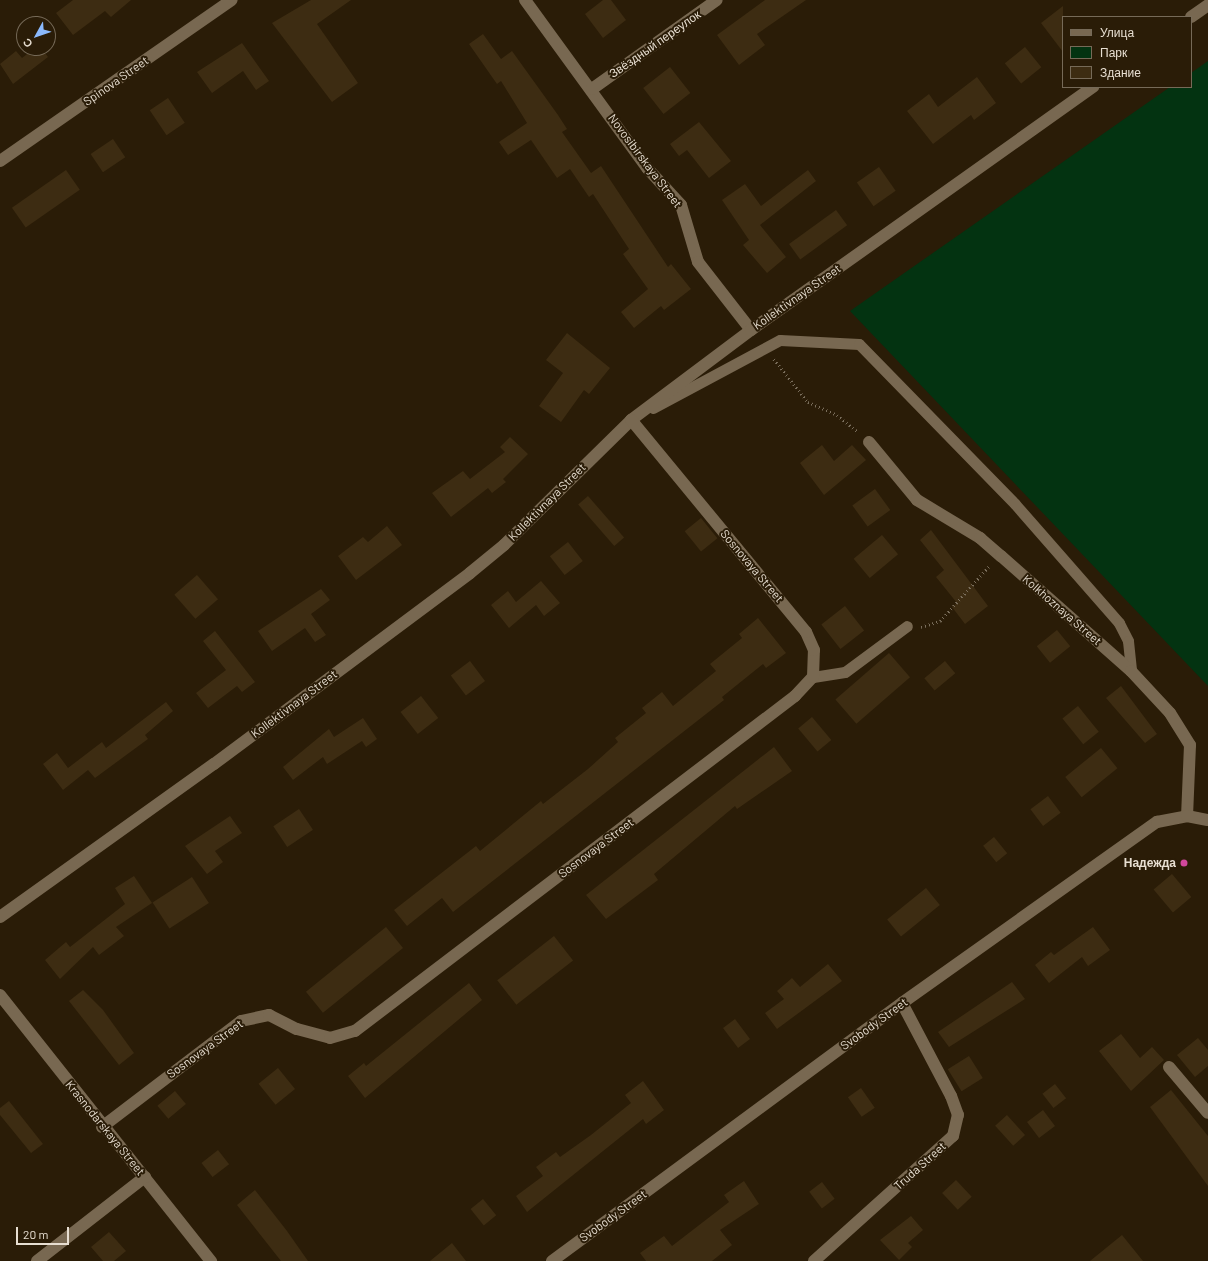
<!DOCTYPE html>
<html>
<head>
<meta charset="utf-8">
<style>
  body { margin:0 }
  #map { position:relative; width:1208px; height:1261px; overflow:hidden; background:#2a1c07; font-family:Barlow,sans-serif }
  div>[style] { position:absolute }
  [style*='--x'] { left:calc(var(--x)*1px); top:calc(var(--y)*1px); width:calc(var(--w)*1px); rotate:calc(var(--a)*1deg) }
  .green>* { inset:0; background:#033311 }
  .building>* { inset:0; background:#3d2c12; transform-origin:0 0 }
  .path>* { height:2.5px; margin-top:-1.25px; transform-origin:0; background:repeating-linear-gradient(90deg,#7a6e5c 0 1px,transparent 0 4px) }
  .service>* { height:11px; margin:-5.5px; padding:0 5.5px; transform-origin:5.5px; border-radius:5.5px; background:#786851 }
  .minor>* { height:12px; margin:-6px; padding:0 6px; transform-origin:6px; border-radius:6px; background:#786851 }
  .dots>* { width:11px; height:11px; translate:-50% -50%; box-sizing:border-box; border:2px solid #2a1c07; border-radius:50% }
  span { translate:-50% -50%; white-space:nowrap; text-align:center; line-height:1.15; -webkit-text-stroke:4px #2a1c07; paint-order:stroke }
  .street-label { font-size:12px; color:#e7ded1 }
  .poi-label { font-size:12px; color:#e7ded1; font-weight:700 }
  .right { translate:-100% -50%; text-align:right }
  .legend { position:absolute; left:1062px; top:16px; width:130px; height:72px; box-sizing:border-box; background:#2a1c07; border:1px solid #766a58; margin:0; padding:5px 7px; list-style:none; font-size:12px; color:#e7ded1 }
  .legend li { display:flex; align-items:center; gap:8px; height:20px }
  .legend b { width:20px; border:1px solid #766a58 }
  .north { position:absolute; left:16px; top:16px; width:40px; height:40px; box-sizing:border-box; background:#2a1c07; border:1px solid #766a58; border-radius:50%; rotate:230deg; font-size:11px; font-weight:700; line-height:16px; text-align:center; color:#e7ded1 }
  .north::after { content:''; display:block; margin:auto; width:14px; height:18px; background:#8bb9fc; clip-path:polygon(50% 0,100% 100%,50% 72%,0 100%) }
  .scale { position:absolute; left:16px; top:1227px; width:53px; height:18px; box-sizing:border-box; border:2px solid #e7ded1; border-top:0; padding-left:5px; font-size:12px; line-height:14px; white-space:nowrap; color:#e7ded1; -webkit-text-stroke:3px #2a1c07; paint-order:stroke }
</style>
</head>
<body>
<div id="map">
  <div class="green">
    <i style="clip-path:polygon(1208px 61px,1208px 686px,850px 311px,1170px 87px,1191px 87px,1191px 73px)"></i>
  </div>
  <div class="building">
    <i style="clip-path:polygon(73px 0,131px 0,111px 17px,105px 11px,73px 35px,56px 13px)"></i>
    <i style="clip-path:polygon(311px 0,351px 0,317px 24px,358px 83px,332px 102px,272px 23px)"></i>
    <i style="clip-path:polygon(603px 0,611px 0,626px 20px,603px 38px,585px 14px)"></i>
    <i style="clip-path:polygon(765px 0,806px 0,757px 34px,765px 45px,739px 65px,717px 35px)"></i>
    <i style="clip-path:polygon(1063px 6px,1063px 52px,1041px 23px)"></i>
    <i style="clip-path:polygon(483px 34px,501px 59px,512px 51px,558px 115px,567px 129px,562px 132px,591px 173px,601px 166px,668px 267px,671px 264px,691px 289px,664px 310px,661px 306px,634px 328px,621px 312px,648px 289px,623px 254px,629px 249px,593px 194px,589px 197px,570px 169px,557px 178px,531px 140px,508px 155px,499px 142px,527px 123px,501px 81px,497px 84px,469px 44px)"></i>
    <i style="clip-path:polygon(242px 43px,269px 81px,256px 90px,243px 71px,212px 93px,197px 72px)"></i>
    <i style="left:1025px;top:47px;width:26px;height:26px;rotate:51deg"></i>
    <i style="clip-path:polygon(35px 48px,41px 48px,48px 57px,13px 84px,0 64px,16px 51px,22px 58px)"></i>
    <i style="left:670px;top:67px;width:33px;height:34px;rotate:52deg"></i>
    <i style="clip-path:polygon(977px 77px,996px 103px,974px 120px,971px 115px,933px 144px,907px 111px,929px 94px,938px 107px)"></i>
    <i style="left:168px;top:98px;width:30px;height:22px;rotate:56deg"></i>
    <i style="clip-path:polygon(699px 122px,731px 161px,709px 178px,687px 150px,679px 156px,670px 144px)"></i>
    <i style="left:113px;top:139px;width:22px;height:27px;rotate:56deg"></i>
    <i style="left:879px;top:167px;width:29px;height:27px;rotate:55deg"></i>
    <i style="left:66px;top:170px;width:24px;height:66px;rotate:55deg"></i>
    <i style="clip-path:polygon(808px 170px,816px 181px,760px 225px,786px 257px,767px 273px,743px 245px,749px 240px,722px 200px,745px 184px,761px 206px)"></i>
    <i style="left:836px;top:210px;width:19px;height:58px;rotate:54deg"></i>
    <i style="clip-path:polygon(567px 333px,610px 368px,589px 394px,584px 390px,561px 422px,539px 406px,563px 373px,546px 360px)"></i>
    <i style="clip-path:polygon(510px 437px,528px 454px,503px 479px,506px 482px,492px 493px,488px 488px,451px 517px,432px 493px,463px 471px,470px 479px,505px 452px,500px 447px)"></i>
    <i style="clip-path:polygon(822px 445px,834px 461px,852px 445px,866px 460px,824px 495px,800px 463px)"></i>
    <i style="left:875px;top:489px;width:26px;height:28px;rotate:54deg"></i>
    <i style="left:588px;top:496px;width:55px;height:13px;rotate:49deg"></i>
    <i style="left:701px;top:518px;width:26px;height:21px;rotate:51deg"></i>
    <i style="clip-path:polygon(387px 526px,402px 545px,356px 580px,338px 556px,363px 537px,368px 542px)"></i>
    <i style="clip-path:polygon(931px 530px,988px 606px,965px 624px,952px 607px,957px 603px,936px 577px,944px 570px,920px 540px)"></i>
    <i style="left:882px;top:535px;width:25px;height:37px;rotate:50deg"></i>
    <i style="left:568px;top:542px;width:24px;height:23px;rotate:52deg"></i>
    <i style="left:197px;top:575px;width:32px;height:30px;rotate:49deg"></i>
    <i style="clip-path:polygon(541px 581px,560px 603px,544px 616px,536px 605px,509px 628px,491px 605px,508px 591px,516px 602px)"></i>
    <i style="clip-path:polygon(321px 589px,330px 600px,311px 614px,326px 635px,315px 642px,305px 628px,272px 651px,258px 631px)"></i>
    <i style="left:845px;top:606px;width:31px;height:30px;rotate:52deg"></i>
    <i style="clip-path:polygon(758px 618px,786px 653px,766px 668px,763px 664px,722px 697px,724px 700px,453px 912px,442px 898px,407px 926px,394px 910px,476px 846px,480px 851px,541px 801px,543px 804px,588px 769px,618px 742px,615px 738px,646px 713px,642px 708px,662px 692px,673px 706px,716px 671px,710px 664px,742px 638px,739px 634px)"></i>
    <i style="left:1057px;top:630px;width:21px;height:26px;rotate:51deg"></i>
    <i style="clip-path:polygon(215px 631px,255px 682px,242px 692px,237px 686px,208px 708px,196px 693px,226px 670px,203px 641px)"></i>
    <i style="left:889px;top:653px;width:32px;height:71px;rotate:49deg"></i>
    <i style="left:470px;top:661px;width:25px;height:24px;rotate:53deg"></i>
    <i style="left:945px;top:661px;width:16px;height:27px;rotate:50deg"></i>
    <i style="clip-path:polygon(1121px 686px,1157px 734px,1145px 743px,1106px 698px)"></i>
    <i style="left:421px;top:696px;width:28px;height:26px;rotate:52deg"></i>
    <i style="clip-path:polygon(166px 702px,173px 711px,145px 735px,148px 739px,95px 778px,88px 770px,63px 790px,43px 764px,57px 753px,68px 768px,102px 742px,106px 748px)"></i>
    <i style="left:1078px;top:706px;width:33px;height:20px;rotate:51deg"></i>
    <i style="left:812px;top:717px;width:30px;height:18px;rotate:50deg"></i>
    <i style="clip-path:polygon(363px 718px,377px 739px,366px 747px,362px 741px,327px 764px,323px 757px,293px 780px,283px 767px,329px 729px,334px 737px)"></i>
    <i style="clip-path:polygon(774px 747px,792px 771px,737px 809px,735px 806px,654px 874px,658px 880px,606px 919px,586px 895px)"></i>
    <i style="left:1101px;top:748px;width:26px;height:46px;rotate:51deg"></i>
    <i style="left:1048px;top:796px;width:21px;height:22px;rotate:53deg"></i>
    <i style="left:299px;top:809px;width:25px;height:31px;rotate:56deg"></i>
    <i style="clip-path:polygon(230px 816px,242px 833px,215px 851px,223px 862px,207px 874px,185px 846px)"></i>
    <i style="left:994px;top:837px;width:21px;height:14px;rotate:51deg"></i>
    <i style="left:1172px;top:874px;width:30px;height:24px;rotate:50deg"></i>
    <i style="clip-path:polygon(134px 876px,152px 903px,116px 927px,124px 936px,99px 955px,93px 947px,60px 979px,45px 960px,66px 942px,70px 947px,125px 904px,115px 888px)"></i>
    <i style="left:192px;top:877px;width:31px;height:47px;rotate:57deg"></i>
    <i style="left:926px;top:888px;width:22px;height:50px;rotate:51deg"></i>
    <i style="left:386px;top:927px;width:27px;height:103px;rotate:51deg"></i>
    <i style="clip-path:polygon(1093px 927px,1110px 950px,1088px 966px,1082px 957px,1049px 983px,1035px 965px,1051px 952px,1054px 955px)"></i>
    <i style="left:554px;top:936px;width:31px;height:72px;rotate:52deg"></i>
    <i style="clip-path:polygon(828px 964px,842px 981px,777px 1029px,765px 1013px,784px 999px,777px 991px,792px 978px,800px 987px)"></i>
    <i style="clip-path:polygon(1012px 982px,1025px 999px,949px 1047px,938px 1032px)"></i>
    <i style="clip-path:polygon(469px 983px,482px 1000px,365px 1098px,348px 1076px,364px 1063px,366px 1066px)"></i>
    <i style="clip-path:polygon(83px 990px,103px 1010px,134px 1053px,119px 1065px,69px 1001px)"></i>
    <i style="left:735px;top:1019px;width:25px;height:15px;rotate:53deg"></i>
    <i style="clip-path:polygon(1121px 1034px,1140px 1058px,1152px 1047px,1164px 1060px,1131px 1091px,1099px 1051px)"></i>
    <i style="clip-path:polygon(1198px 1038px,1208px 1050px,1208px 1066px,1195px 1077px,1177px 1055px)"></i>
    <i style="left:969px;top:1056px;width:26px;height:25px;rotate:58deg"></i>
    <i style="left:278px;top:1068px;width:27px;height:25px;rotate:51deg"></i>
    <i style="clip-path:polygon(643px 1081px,664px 1110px,646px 1124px,643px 1119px,527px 1212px,516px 1196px,543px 1176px,536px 1167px,556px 1152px,560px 1157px,591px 1135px,631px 1103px,625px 1095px)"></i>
    <i style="left:1055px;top:1084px;width:18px;height:16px;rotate:52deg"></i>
    <i style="left:861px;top:1088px;width:24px;height:16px;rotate:55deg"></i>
    <i style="clip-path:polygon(1171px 1090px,1208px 1136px,1208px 1186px,1150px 1107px)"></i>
    <i style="left:175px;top:1091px;width:17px;height:23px;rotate:50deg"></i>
    <i style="clip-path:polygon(9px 1101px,43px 1144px,31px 1153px,0 1115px,0 1108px)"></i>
    <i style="left:1043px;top:1110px;width:20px;height:20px;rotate:53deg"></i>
    <i style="left:1007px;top:1115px;width:27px;height:16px;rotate:48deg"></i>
    <i style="left:218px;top:1150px;width:18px;height:21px;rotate:52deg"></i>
    <i style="left:956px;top:1180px;width:23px;height:19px;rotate:47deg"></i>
    <i style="clip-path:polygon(744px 1181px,759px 1204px,720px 1230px,732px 1245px,712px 1261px,646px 1261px,640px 1253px,664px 1236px,672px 1246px,729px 1202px,724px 1195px)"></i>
    <i style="left:822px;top:1182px;width:21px;height:16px;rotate:53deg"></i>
    <i style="clip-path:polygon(255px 1190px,287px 1231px,308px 1261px,281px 1261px,237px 1205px)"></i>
    <i style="left:483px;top:1199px;width:21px;height:16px;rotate:51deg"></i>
    <i style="clip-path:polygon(911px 1216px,923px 1230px,908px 1243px,912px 1247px,899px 1260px,880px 1240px)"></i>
    <i style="clip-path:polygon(109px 1232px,126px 1251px,114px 1261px,103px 1261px,91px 1247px)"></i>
    <i style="clip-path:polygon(1122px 1235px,1143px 1261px,1090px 1261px)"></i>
    <i style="clip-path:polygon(452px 1243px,466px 1261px,430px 1261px)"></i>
  </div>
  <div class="path">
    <i style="--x:774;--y:359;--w:55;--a:51.7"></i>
    <i style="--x:808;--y:402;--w:32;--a:24"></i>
    <i style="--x:837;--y:415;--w:27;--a:39"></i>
    <i style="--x:921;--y:627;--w:20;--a:-18"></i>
    <i style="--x:940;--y:621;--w:75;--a:-48.2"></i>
  </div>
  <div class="service">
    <i style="--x:653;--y:408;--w:144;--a:-28.2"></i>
    <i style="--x:780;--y:340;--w:79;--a:2.9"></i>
    <i style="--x:859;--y:344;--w:223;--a:45.7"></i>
    <i style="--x:1015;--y:504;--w:158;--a:48.8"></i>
    <i style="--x:1119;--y:623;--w:20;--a:63"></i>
    <i style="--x:1128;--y:641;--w:30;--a:84"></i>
    <i style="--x:813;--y:677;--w:32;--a:-9"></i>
    <i style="--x:845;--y:672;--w:77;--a:-36.6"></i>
  </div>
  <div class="minor">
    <i style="--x:525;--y:0;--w:209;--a:54"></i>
    <i style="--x:648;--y:169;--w:49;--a:47.5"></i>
    <i style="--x:681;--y:205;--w:59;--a:73.4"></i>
    <i style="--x:698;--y:262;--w:86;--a:52.1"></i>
    <i style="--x:1191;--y:17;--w:21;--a:-35"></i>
    <i style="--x:592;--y:89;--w:153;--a:-35.5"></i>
    <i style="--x:0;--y:161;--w:282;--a:-34.8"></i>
    <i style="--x:869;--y:442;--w:75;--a:50.4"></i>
    <i style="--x:917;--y:500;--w:74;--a:31.1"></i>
    <i style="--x:980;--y:538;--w:28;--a:41"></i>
    <i style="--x:1001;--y:556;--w:174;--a:41.5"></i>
    <i style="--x:1131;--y:671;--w:57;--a:47.1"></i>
    <i style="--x:1170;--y:713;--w:38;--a:58"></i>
    <i style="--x:1190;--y:745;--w:71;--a:92.4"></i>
    <i style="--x:0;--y:917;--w:263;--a:-35.6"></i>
    <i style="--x:214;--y:764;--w:319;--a:-36.7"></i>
    <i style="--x:470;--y:573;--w:44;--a:-39.5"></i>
    <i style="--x:504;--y:545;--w:178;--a:-44.5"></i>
    <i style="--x:631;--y:420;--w:150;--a:-36.9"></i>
    <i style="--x:751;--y:330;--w:420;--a:-35.4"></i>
    <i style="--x:0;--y:995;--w:340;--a:51.6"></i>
    <i style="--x:1169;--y:1067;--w:60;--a:49.7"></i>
    <i style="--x:102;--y:1127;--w:175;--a:-37.3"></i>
    <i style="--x:241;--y:1021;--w:29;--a:-12"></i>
    <i style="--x:269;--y:1015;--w:31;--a:27"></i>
    <i style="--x:297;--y:1029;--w:34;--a:15"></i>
    <i style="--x:330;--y:1038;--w:26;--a:-16"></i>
    <i style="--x:355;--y:1031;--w:553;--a:-37.28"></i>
    <i style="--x:795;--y:696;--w:26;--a:-47"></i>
    <i style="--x:813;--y:677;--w:27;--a:-88"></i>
    <i style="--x:814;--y:650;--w:20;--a:-114"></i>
    <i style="--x:806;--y:632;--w:275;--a:-129.5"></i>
    <i style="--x:37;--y:1261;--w:137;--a:-37.9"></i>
    <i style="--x:552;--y:1261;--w:435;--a:-36.4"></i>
    <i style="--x:902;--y:1003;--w:313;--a:-35.4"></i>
    <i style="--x:1157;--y:822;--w:31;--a:-11"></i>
    <i style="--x:1187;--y:816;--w:21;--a:11"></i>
    <i style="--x:814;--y:1261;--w:187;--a:-42"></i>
    <i style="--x:953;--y:1136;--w:22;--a:-77"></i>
    <i style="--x:958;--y:1115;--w:20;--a:-110"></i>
    <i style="--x:951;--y:1096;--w:105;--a:-117.8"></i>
  </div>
  <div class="dots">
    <i style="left:1184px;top:863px;background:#d1479c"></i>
  </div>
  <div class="street-label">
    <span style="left:655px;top:44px;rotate:-35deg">Звёздный переулок</span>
    <span style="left:116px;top:81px;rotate:-35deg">Spinova Street</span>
    <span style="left:645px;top:161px;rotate:53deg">Novosibirskaya Street</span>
    <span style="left:797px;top:297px;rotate:-35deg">Kollektivnaya Street</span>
    <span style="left:547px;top:502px;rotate:-45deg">Kollektivnaya Street</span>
    <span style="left:752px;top:566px;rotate:50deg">Sosnovaya Street</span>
    <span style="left:1062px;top:610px;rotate:41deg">Kolkhoznaya Street</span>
    <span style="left:294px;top:704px;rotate:-37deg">Kollektivnaya Street</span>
    <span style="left:596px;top:848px;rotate:-37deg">Sosnovaya Street</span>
    <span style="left:874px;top:1024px;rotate:-36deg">Svobody Street</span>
    <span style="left:205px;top:1049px;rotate:-36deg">Sosnovaya Street</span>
    <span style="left:105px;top:1128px;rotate:51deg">Krasnodarskaya Street</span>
    <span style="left:920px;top:1166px;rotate:-42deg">Truda Street</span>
    <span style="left:613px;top:1216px;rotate:-36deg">Svobody Street</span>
  </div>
  <div class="poi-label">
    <span class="right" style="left:1176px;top:863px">Надежда</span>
  </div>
  <ul class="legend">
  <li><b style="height:5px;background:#786851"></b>Улица</li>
  <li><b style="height:11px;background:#033311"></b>Парк</li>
  <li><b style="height:11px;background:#3d2c12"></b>Здание</li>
  </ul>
  <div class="north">С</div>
  <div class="scale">20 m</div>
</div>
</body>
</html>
